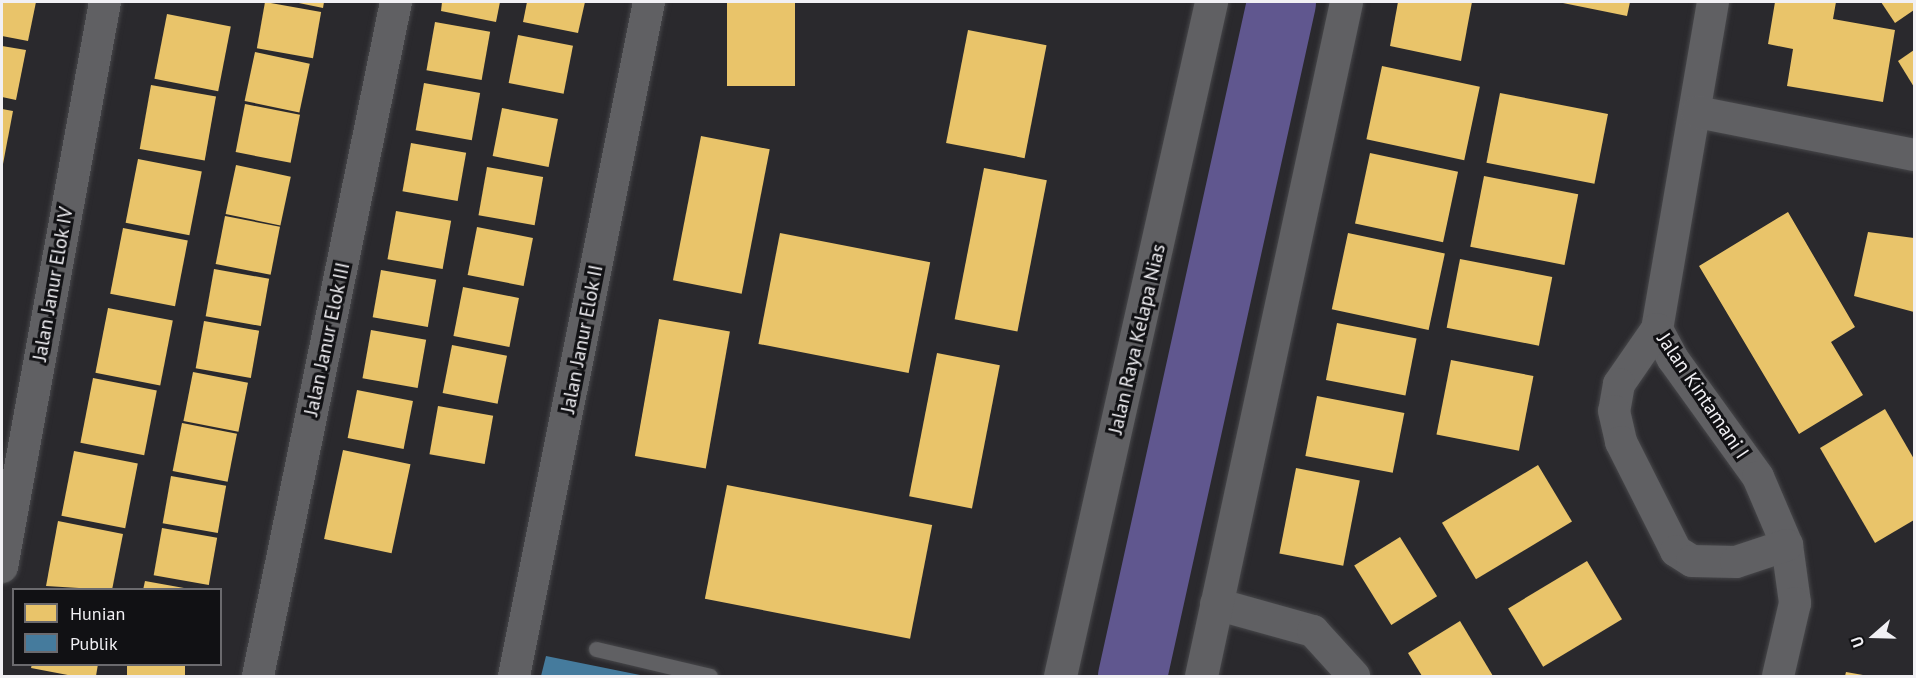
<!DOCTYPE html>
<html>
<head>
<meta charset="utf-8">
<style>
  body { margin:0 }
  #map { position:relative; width:1916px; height:678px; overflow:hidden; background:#2a292d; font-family:"PT Sans",sans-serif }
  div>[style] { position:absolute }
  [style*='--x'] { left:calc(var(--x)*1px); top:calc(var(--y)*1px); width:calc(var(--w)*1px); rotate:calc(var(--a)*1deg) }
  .homes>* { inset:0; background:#e9c46a; transform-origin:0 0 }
  .public>* { inset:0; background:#457b9d }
  .river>* { height:69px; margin:-34.5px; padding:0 34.5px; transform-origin:34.5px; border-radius:34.5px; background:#60578f }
  .roads { filter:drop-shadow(0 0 2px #47474a) drop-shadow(0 0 2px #47474a) }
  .lane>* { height:15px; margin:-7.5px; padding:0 7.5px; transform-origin:7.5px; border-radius:7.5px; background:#606063 }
  .street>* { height:32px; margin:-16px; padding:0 16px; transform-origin:16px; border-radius:16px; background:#606063 }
  .secondary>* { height:33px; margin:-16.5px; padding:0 16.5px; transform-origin:16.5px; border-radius:16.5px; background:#606063 }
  span { translate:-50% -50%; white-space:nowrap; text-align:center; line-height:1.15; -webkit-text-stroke:6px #111114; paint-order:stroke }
  .street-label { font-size:20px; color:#f1f0f4 }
  .frame { position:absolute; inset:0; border:3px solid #f1f0f4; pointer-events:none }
  .legend { position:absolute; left:12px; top:588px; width:210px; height:78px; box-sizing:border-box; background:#111114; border:2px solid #6b6a6e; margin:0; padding:8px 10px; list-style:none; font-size:18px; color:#f1f0f4 }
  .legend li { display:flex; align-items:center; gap:12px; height:30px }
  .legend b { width:30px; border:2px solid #6b6a6e }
  .north { position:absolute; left:1844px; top:606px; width:60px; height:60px; -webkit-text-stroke:4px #111114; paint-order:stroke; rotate:250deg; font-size:16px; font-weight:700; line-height:24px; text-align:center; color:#f1f0f4 }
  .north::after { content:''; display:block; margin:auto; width:21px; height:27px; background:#f1f0f4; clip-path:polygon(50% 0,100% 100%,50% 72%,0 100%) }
</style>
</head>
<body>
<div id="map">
  <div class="homes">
    <i style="clip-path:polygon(2px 2px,36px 2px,28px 41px,2px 36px)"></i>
    <i style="left:265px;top:2px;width:57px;height:47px;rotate:10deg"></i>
    <i style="clip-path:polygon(294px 2px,324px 2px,323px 8px)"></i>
    <i style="clip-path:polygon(442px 2px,500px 2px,496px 22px,441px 11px)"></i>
    <i style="clip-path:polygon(527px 2px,585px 2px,578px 33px,523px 22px)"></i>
    <i style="left:727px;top:2px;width:68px;height:84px"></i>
    <i style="clip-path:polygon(1398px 2px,1472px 2px,1461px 61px,1390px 46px)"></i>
    <i style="clip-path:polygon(1558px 2px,1630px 2px,1627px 16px)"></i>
    <i style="clip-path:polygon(1775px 2px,1836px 2px,1833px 19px,1895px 30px,1883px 102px,1787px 86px,1793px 49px,1768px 44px)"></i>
    <i style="clip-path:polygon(1881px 2px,1914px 2px,1914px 10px,1895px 23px)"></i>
    <i style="left:167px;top:14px;width:65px;height:66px;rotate:11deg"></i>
    <i style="left:435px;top:22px;width:56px;height:49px;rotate:10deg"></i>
    <i style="left:968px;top:30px;width:80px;height:115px;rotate:11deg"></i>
    <i style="left:518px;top:35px;width:56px;height:49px;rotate:11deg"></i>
    <i style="clip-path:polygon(2px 46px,26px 50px,16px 100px,2px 97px)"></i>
    <i style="clip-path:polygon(1914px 50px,1914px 87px,1898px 61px)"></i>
    <i style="left:255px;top:52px;width:56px;height:50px;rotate:12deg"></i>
    <i style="left:1382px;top:66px;width:100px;height:75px;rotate:12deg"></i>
    <i style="left:424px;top:83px;width:57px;height:48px;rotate:10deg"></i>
    <i style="left:151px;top:85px;width:66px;height:65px;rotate:10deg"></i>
    <i style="left:1500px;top:93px;width:110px;height:71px;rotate:11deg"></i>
    <i style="left:245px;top:104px;width:56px;height:49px;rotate:11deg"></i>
    <i style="left:502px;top:108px;width:57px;height:49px;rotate:11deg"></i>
    <i style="clip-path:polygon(2px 109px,13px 111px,3px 164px,2px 164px)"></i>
    <i style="left:701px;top:136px;width:70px;height:147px;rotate:11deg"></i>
    <i style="left:411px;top:143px;width:56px;height:49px;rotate:10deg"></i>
    <i style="left:1370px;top:153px;width:90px;height:72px;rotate:12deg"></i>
    <i style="left:138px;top:159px;width:65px;height:65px;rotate:11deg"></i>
    <i style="left:236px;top:165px;width:56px;height:50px;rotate:12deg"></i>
    <i style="left:487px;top:167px;width:57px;height:49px;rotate:10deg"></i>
    <i style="left:984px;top:168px;width:64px;height:154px;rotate:11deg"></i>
    <i style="left:1484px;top:176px;width:96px;height:72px;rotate:11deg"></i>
    <i style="left:396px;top:211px;width:56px;height:49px;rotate:10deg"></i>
    <i style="clip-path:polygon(1788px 212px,1855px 327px,1831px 342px,1863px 395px,1799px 434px,1699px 266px)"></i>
    <i style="left:225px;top:216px;width:56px;height:49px;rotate:11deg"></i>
    <i style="left:477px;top:227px;width:57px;height:49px;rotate:11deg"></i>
    <i style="left:123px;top:228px;width:66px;height:67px;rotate:11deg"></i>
    <i style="clip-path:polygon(1868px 232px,1914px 238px,1914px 312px,1854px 296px)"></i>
    <i style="left:780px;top:233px;width:153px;height:113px;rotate:11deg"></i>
    <i style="left:1348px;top:233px;width:99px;height:78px;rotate:12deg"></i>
    <i style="left:1460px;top:259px;width:94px;height:70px;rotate:11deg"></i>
    <i style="left:214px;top:269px;width:56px;height:48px;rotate:10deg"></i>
    <i style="left:381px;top:270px;width:56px;height:48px;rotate:10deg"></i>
    <i style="left:463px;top:287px;width:57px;height:50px;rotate:11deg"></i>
    <i style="left:108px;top:308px;width:66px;height:66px;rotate:11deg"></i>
    <i style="left:659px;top:319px;width:72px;height:139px;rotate:10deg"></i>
    <i style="left:204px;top:321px;width:56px;height:48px;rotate:10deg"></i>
    <i style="left:1337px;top:323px;width:81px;height:58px;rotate:11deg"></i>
    <i style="left:371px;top:330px;width:56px;height:49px;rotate:10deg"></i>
    <i style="left:452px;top:345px;width:56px;height:49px;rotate:11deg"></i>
    <i style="left:937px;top:353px;width:64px;height:146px;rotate:11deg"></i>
    <i style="left:1451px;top:360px;width:84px;height:76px;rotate:11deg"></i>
    <i style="left:193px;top:372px;width:56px;height:50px;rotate:11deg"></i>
    <i style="left:93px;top:378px;width:65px;height:66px;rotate:11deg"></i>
    <i style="left:357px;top:390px;width:57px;height:49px;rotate:11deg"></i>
    <i style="left:1317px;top:396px;width:89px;height:61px;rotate:11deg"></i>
    <i style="left:438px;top:406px;width:56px;height:49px;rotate:10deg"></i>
    <i style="clip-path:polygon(1885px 409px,1914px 459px,1914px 520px,1875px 543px,1820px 448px)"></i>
    <i style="left:182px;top:423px;width:56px;height:49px;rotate:11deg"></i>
    <i style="left:343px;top:450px;width:69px;height:91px;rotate:12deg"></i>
    <i style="left:74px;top:451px;width:65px;height:66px;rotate:11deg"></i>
    <i style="left:1538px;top:465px;width:66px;height:112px;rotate:59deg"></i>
    <i style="left:1296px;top:468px;width:65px;height:87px;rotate:11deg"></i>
    <i style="left:171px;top:476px;width:56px;height:48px;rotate:10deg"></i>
    <i style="left:727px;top:485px;width:209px;height:116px;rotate:11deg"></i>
    <i style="clip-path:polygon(58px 521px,123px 534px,112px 590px,46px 586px)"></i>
    <i style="left:162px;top:528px;width:56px;height:48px;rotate:10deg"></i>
    <i style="left:1400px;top:537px;width:70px;height:54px;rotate:58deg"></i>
    <i style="left:1587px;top:561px;width:68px;height:92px;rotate:59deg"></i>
    <i style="clip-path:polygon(145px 581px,184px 588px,184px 590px,143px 590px)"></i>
    <i style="clip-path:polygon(1460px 621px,1493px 676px,1422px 676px,1408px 653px)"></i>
    <i style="clip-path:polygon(32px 664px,98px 664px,96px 676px,73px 676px,31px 668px)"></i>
    <i style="left:127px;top:664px;width:58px;height:12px"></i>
    <i style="clip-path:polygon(1846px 672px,1863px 675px,1863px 676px,1845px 676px)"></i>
  </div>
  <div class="public">
    <i style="clip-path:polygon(546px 656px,640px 675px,639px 676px,541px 676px)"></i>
  </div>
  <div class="river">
    <i style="--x:1132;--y:676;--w:690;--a:-77.53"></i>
  </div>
  <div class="roads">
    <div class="lane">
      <i style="--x:596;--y:649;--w:117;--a:13.3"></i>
    </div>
    <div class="street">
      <i style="--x:1713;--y:2;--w:332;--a:99.7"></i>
      <i style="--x:1657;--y:329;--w:34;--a:62"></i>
      <i style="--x:1673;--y:359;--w:145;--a:54.2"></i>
      <i style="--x:1758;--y:477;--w:74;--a:66.9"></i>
      <i style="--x:1787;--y:545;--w:59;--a:82.1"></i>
      <i style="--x:1795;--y:603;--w:75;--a:103.1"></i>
      <i style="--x:1697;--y:112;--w:221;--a:11.2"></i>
      <i style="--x:1657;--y:329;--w:67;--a:124.6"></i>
      <i style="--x:1619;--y:384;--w:27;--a:100"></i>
      <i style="--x:1614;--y:411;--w:32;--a:77"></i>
      <i style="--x:1621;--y:442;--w:122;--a:63.2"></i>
      <i style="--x:1676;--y:551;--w:19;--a:32"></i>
      <i style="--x:1692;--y:561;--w:44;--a:1.3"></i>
      <i style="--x:1736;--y:562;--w:54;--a:-18.4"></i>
      <i style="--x:2;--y:567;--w:574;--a:-79.67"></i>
      <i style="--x:1216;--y:604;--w:101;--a:15.6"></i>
      <i style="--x:1313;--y:631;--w:61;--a:47.7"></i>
      <i style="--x:258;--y:676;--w:688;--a:-78.43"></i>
      <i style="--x:514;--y:676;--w:687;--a:-78.67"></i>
    </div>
    <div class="secondary">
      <i style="--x:1060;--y:676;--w:691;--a:-77.37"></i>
      <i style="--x:1201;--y:676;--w:689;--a:-77.86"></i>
    </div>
  </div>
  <div class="street-label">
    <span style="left:53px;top:284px;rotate:-80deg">Jalan Janur Elok IV</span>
    <span style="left:327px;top:339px;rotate:-78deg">Jalan Janur Elok III</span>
    <span style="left:582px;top:339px;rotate:-79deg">Jalan Janur Elok II</span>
    <span style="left:1137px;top:339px;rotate:-77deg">Jalan Raya Kelapa Nias</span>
    <span style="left:1703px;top:396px;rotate:56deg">Jalan Kintamani I</span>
  </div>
  <div class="frame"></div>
  <ul class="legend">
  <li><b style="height:16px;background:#e9c46a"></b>Hunian</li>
  <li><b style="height:16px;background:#457b9d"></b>Publik</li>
  </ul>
  <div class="north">U</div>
</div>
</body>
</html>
